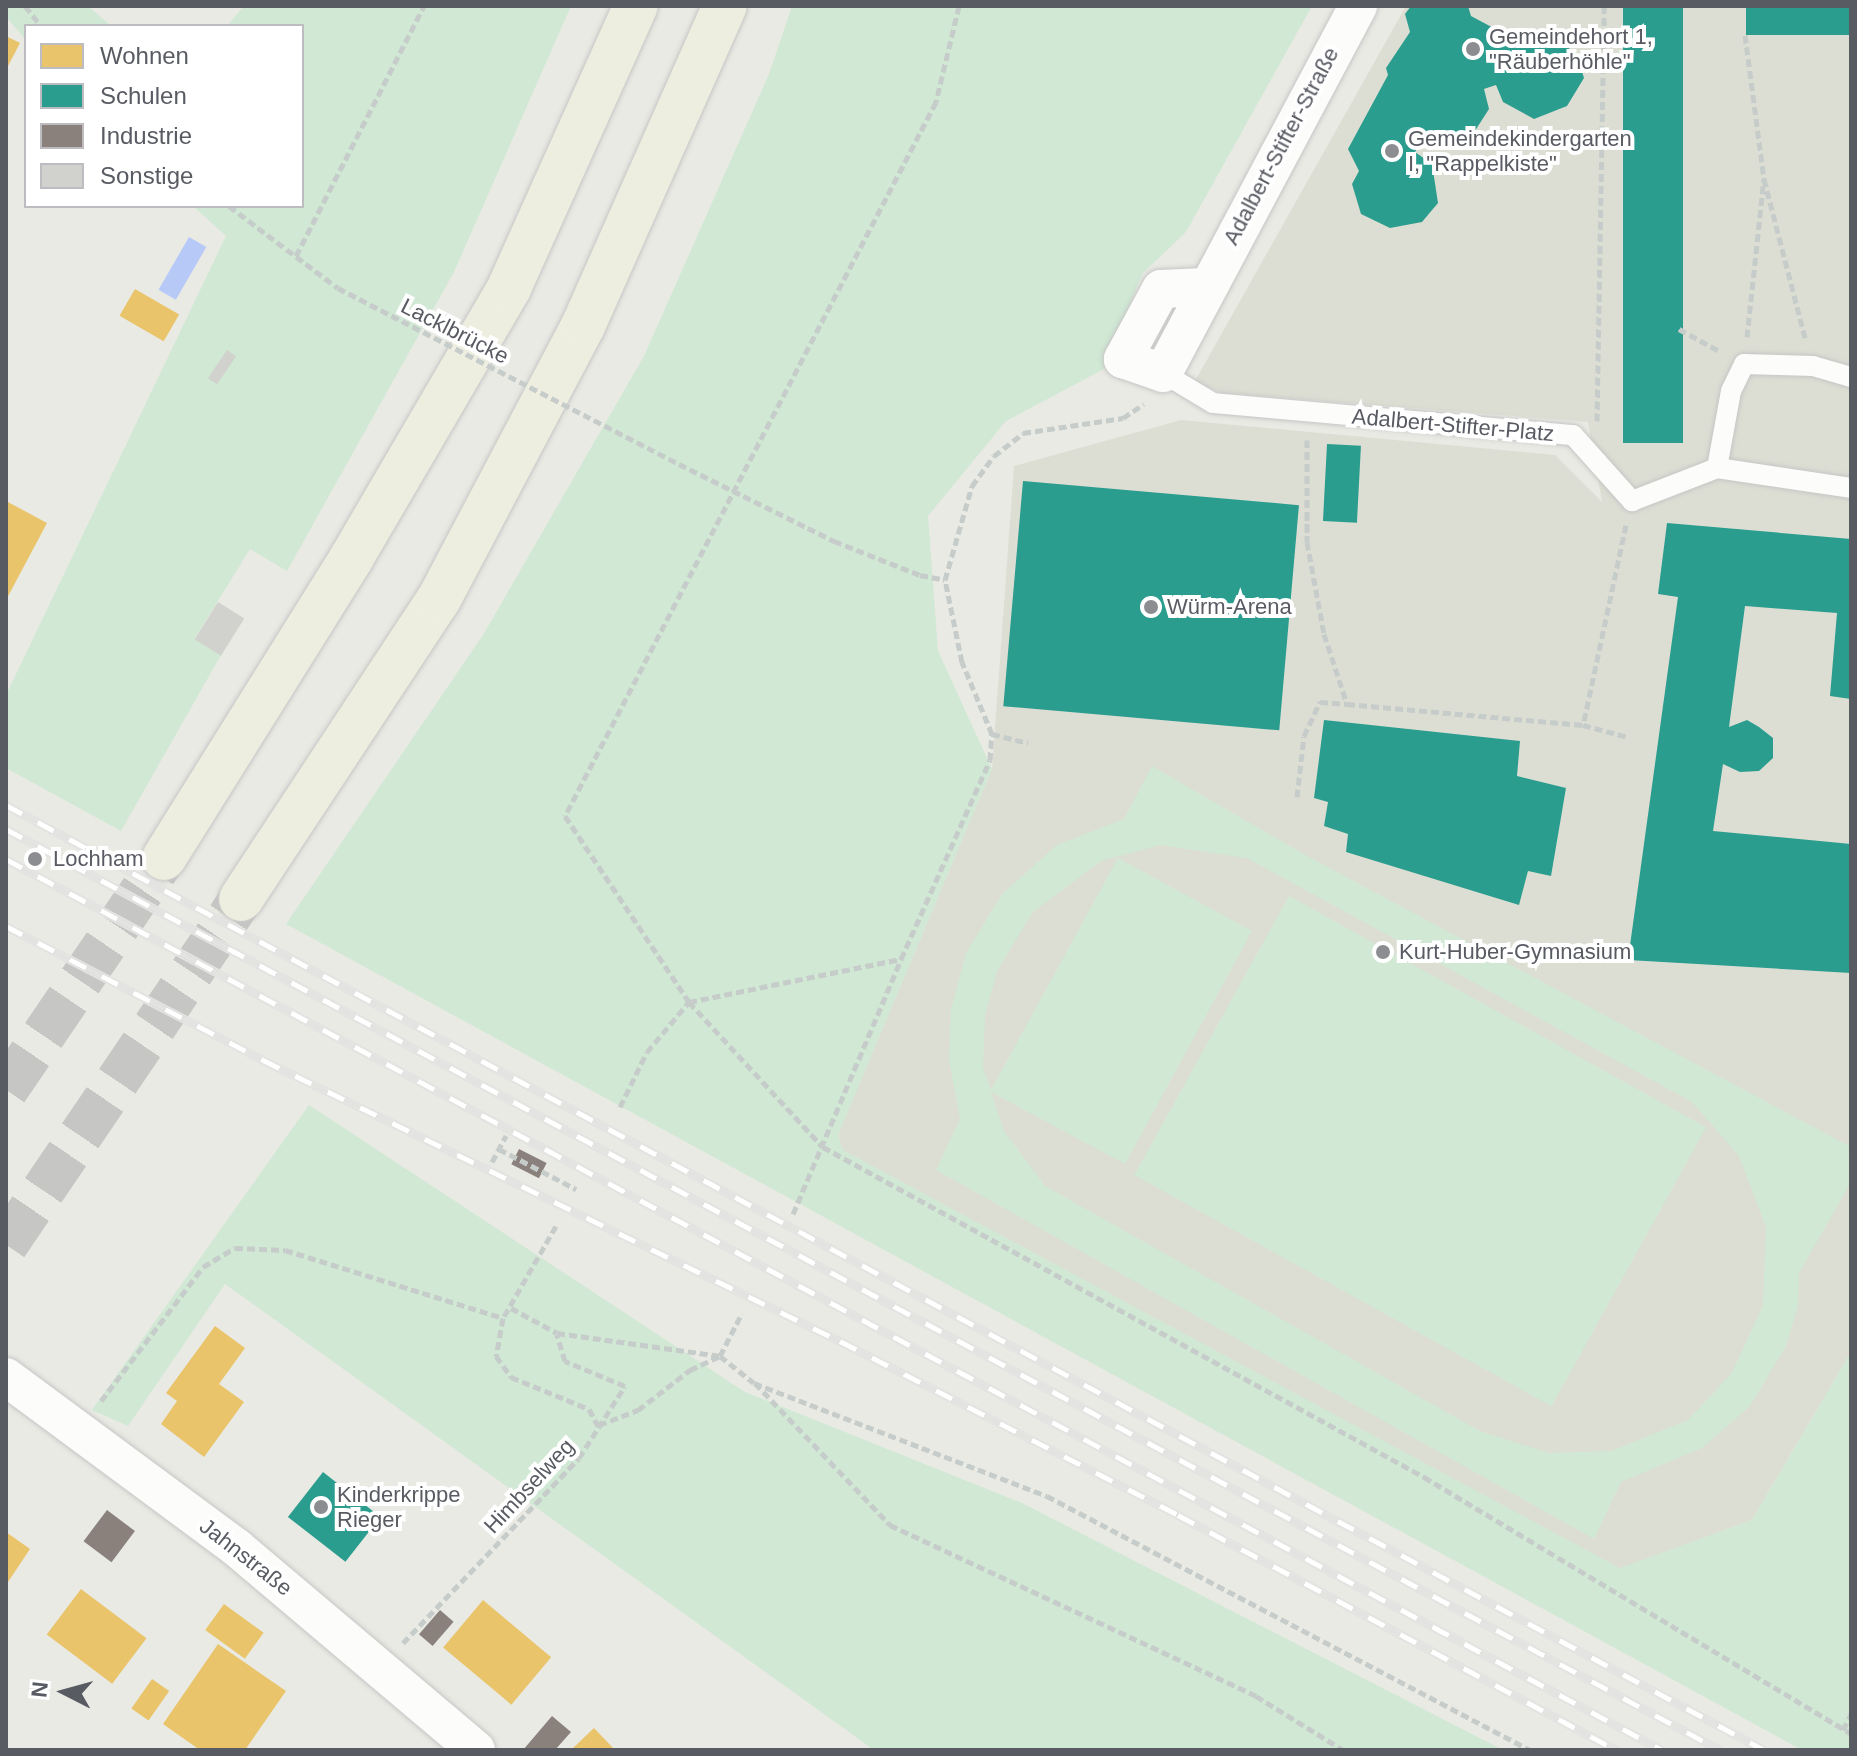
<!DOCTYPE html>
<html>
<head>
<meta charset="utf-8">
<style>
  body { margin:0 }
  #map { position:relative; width:1857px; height:1756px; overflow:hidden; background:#eaeae4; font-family:Helvetica,sans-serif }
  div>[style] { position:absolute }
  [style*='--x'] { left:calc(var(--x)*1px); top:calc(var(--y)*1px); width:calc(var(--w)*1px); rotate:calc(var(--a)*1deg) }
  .education>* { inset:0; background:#ddded3 }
  .green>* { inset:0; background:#d0e8d4; transform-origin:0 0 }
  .water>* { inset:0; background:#b6c9f7; transform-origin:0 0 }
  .homes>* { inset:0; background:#e9c46a; transform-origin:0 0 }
  .schools>* { inset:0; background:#2a9d8f; transform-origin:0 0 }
  .industry>* { inset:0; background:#8a817c; transform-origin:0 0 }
  .building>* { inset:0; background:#d1d1ce; transform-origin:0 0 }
  .motorway-tunnel>* { height:44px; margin-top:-22px; transform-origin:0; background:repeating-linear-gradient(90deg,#c6c6c4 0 44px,transparent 0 66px) }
  .path>* { height:5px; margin-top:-2.5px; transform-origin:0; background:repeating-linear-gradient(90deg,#c6ccca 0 8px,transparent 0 12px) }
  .roads { filter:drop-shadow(0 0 2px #c5c6c6) drop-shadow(0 0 2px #c5c6c6) }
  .service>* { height:20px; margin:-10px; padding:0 10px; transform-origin:10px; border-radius:10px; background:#fcfcfb }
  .minor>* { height:38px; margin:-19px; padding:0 19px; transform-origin:19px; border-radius:19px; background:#fcfcfb }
  .motorway>* { height:44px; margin:-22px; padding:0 22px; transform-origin:22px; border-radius:22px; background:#eeeee0 }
  .rail>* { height:9px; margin-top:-4.5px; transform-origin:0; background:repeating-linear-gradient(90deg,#fff 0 18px,#e3e3e2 0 36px); box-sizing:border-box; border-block:2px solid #e3e3e2 }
  .path-bridge>* { height:5px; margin-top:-2.5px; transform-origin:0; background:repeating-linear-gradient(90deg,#c6ccca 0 8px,transparent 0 12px) }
  .dots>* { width:22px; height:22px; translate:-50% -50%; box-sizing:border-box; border:4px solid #fff; border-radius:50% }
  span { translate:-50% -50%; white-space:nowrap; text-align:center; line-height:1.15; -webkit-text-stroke:8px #fff; paint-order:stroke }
  .poi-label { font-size:22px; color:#595b63 }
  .left { translate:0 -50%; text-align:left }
  .street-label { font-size:22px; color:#595b63 }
  .frame { position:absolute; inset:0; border:8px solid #595b63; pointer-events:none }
  .legend { position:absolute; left:24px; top:24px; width:280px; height:184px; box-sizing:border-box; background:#fff; border:2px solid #bdbdc1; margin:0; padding:10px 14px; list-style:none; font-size:24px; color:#595b63 }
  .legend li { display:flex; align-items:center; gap:16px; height:40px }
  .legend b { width:40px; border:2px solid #bdbdc1 }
  .north { position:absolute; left:24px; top:1652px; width:80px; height:80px; -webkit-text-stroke:6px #fff; paint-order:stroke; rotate:276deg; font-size:22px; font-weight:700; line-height:32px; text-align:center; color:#595b63 }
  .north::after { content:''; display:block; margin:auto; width:28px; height:36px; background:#595b63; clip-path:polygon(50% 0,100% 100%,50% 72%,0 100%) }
</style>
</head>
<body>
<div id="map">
  <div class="education">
    <i style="clip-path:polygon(1406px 6px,1851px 6px,1851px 1352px,1752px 1520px,1620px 1569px,842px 1150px,838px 1134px,992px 769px,1014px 466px,1181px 420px,1555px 455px,1602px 502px,1588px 422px,1222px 393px,1195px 381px)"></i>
  </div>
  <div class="green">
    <i style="clip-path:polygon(6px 6px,88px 6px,111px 26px,26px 26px,26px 40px,6px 17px)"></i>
    <i style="clip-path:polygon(244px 6px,571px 6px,454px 272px,287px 571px,250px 549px,195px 638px,221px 655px,121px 831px,6px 768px,6px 695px,226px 236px,193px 206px,302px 206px,302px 26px,227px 26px)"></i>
    <i style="clip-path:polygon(792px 6px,1312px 6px,1186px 232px,1142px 274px,1104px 369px,1006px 421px,928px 516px,938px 651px,992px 769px,838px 1135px,843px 1150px,1620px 1568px,1752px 1520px,1851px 1352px,1851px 1750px,1802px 1750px,286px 924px,483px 635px,644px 356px,769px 74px)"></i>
    <i style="clip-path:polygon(evenodd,1152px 766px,1307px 856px,1851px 1147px,1851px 1182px,1799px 1273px,1798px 1306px,1786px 1346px,1750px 1406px,1702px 1448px,1621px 1482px,1594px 1539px,936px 1170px,960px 1119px,949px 1060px,951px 1009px,966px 953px,1002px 894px,1057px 845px,1124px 819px,1152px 766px,1160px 845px,1247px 858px,1692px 1102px,1739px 1156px,1766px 1227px,1763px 1306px,1731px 1374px,1688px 1420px,1611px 1451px,1549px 1453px,1480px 1431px,1045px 1186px,1004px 1131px,991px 1092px,1125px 1164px,1252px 931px,1118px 858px,991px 1090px,983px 1068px,985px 1016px,997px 971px,1033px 912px,1101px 861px,1160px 845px)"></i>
    <i style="left:1289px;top:896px;width:477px;height:319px;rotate:29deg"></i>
    <i style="clip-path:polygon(309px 1105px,745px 1392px,1022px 1503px,1503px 1750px,874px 1750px,225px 1284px,128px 1426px,92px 1410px)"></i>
  </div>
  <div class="water">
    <i style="left:189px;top:237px;width:20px;height:61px;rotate:30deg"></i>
  </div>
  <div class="homes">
    <i style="clip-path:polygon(6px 36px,20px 43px,6px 70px)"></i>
    <i style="left:135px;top:289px;width:51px;height:31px;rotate:30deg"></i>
    <i style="clip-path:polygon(6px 501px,47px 523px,6px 600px)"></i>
    <i style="clip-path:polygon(215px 1326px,245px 1348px,219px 1384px,244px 1402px,204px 1457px,161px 1424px,177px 1401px,166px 1393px)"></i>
    <i style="clip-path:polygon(6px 1532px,30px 1549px,6px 1585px)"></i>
    <i style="left:81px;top:1589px;width:82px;height:57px;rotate:37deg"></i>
    <i style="left:483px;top:1600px;width:89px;height:62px;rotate:40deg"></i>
    <i style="left:224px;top:1604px;width:49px;height:32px;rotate:36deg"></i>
    <i style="clip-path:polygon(218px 1644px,286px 1691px,245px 1750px,200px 1750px,163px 1724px)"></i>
    <i style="left:152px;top:1679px;width:21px;height:36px;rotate:35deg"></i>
    <i style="clip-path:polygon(594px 1728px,615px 1750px,571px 1750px)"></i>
  </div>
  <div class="schools">
    <i style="clip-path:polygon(1411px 6px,1468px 6px,1471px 16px,1514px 39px,1539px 33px,1576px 52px,1584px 78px,1567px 106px,1534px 119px,1503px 102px,1496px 85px,1484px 89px,1489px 109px,1471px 137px,1442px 146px,1424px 138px,1415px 152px,1432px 164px,1438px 203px,1422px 222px,1390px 228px,1361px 214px,1352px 184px,1359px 171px,1348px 149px,1388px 75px,1386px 68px,1410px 32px,1405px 14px)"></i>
    <i style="left:1623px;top:6px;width:60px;height:437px"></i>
    <i style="left:1746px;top:6px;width:105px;height:29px"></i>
    <i style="left:1327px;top:444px;width:34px;height:77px;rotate:3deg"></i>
    <i style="left:1023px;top:481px;width:277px;height:226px;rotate:5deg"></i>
    <i style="clip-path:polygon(1667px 523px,1851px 539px,1851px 699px,1830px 696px,1837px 613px,1745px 606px,1729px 727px,1747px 720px,1759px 727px,1773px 738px,1773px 758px,1759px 771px,1740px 772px,1723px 764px,1713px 831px,1851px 844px,1851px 973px,1628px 960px,1678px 597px,1658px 594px)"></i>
    <i style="clip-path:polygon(1324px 720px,1520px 741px,1517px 776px,1566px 788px,1551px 876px,1528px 871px,1519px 905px,1346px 852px,1348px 834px,1324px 826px,1328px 802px,1314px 798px)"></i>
    <i style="left:323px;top:1472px;width:73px;height:57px;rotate:38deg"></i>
  </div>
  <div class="industry">
    <i style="left:519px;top:1149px;width:31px;height:17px;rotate:27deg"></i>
    <i style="left:107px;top:1510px;width:35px;height:39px;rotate:37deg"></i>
    <i style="left:440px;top:1610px;width:18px;height:32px;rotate:41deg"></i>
    <i style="clip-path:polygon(552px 1716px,571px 1732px,555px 1750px,523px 1750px)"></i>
  </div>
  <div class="building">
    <i style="left:227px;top:350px;width:11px;height:34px;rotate:34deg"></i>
    <i style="left:218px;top:602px;width:31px;height:44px;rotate:32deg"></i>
  </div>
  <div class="motorway-tunnel">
    <i style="--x:6;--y:1090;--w:281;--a:-55.7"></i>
    <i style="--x:6;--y:1245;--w:418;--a:-55.8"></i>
  </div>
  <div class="path">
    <i style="--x:25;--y:6;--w:26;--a:51"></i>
    <i style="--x:959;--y:6;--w:99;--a:103.5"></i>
    <i style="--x:936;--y:102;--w:805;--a:117.46"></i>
    <i style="--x:565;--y:816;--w:224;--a:56.3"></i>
    <i style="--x:689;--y:1002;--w:197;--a:47.3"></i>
    <i style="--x:823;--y:1147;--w:686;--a:28.77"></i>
    <i style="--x:1424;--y:1477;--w:498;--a:31"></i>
    <i style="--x:1745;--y:35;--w:145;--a:82.5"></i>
    <i style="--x:229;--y:206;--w:136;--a:37"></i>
    <i style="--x:296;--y:256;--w:281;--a:-62.9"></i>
    <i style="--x:1679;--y:329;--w:48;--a:28.7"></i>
    <i style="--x:1747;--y:337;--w:159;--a:-83.9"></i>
    <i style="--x:1764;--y:179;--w:164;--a:75.5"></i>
    <i style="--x:1597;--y:421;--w:415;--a:-89"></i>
    <i style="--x:1307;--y:440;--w:102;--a:90"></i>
    <i style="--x:1307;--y:542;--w:94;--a:79.5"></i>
    <i style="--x:1324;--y:634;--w:74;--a:71.8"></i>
    <i style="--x:1347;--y:704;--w:237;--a:5.1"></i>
    <i style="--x:679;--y:464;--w:173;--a:26.4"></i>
    <i style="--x:834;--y:541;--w:92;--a:21.6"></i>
    <i style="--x:920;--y:575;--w:25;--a:11"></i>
    <i style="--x:1626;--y:525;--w:205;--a:102.1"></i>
    <i style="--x:1583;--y:725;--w:47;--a:14.9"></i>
    <i style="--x:992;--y:734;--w:37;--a:14"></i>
    <i style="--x:1297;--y:797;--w:61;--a:-83.5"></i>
    <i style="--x:1304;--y:736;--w:38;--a:-65"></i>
    <i style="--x:1320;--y:702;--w:27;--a:4"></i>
    <i style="--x:620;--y:1107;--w:61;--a:-63.9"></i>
    <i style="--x:647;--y:1052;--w:65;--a:-50"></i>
    <i style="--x:689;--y:1002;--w:216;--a:-11.5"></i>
    <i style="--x:901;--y:959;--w:218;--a:-65.9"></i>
    <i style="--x:990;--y:760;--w:26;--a:-86"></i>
    <i style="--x:992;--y:734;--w:78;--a:-112.6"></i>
    <i style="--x:962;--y:662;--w:84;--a:-101.7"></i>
    <i style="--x:945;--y:580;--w:98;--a:-74"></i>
    <i style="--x:972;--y:486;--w:37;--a:-54"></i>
    <i style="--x:994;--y:456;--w:37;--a:-38"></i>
    <i style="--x:1023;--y:433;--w:101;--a:-8.5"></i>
    <i style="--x:1123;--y:418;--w:25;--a:-34"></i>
    <i style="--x:499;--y:1149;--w:87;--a:27.5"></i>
    <i style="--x:492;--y:1162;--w:30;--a:-62"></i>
    <i style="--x:793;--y:1214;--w:277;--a:-67"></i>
    <i style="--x:556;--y:1226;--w:106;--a:119.9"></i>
    <i style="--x:503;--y:1318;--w:39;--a:100"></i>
    <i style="--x:496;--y:1356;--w:26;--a:54"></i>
    <i style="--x:511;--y:1377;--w:84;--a:22.3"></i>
    <i style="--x:589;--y:1409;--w:19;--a:62"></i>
    <i style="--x:511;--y:1308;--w:52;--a:28.5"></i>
    <i style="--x:557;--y:1333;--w:165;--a:8"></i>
    <i style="--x:720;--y:1356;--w:43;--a:38.5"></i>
    <i style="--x:754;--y:1383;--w:314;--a:21.1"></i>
    <i style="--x:1047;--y:1496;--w:546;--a:27.74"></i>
    <i style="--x:755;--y:1383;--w:196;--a:46.4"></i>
    <i style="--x:890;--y:1525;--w:404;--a:25"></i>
    <i style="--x:1256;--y:1696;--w:102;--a:31.8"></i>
    <i style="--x:101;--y:1401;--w:168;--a:-52.7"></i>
    <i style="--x:203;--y:1267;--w:37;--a:-31"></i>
    <i style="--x:235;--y:1248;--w:50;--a:2.3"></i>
    <i style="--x:285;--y:1250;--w:228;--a:17.3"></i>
    <i style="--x:599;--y:1425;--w:42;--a:-21"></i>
    <i style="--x:638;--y:1410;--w:66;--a:-37.6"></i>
    <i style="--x:690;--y:1370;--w:33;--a:-25"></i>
    <i style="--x:720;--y:1356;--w:48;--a:-62.9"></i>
    <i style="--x:403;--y:1643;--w:255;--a:-46.4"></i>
    <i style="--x:579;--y:1458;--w:85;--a:-57.4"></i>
    <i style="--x:625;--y:1386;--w:65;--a:-157.4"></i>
    <i style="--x:565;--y:1361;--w:28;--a:-107"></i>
    <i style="--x:1843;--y:1730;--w:18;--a:-63"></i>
  </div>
  <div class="roads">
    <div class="service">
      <i style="--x:1163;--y:373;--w:58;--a:31"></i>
      <i style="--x:1213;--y:403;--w:361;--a:5.1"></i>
      <i style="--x:1573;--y:435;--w:89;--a:48.2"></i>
      <i style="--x:1632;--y:501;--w:91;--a:-21.2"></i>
      <i style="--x:1717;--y:468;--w:135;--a:8.5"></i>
      <i style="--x:1717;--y:468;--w:78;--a:-79.7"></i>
      <i style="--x:1731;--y:391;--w:30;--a:-64"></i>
      <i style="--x:1744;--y:364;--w:69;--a:1.7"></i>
      <i style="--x:1813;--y:366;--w:40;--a:16"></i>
    </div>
    <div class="minor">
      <i style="--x:1205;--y:287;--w:44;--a:177.4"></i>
      <i style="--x:1161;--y:289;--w:80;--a:118.5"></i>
      <i style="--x:1123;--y:359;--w:42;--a:19.3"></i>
      <i style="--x:1163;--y:373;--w:416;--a:-62"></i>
      <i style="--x:6;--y:1377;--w:287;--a:36.5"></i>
      <i style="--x:237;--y:1548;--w:313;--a:40.2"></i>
    </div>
    <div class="motorway">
      <i style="--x:164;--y:858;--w:355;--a:-58"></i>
      <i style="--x:352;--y:557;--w:311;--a:-59.7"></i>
      <i style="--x:509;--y:288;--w:309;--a:-65.8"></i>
      <i style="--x:241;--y:899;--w:359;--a:-56.6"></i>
      <i style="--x:439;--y:599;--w:309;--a:-62.2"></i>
      <i style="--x:583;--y:326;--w:350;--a:-66.1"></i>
    </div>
  </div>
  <div class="rail">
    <i style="--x:6;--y:805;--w:1996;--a:28.26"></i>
    <i style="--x:6;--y:829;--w:1946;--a:28.25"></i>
    <i style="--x:6;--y:859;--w:1880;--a:28.28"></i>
    <i style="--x:6;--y:926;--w:290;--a:27.5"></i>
    <i style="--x:263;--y:1060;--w:642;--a:25.97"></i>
    <i style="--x:840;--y:1341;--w:380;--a:27.2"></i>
    <i style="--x:1178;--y:1515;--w:498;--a:28.2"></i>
  </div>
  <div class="path-bridge">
    <i style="--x:338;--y:288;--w:384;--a:27.3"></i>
  </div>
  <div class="dots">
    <i style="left:1473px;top:49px;background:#8c8d90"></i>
    <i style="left:1392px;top:151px;background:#8c8d90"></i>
    <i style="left:1151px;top:607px;background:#8c8d90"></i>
    <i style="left:35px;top:859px;background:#8c8d90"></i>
    <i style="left:1383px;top:952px;background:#8c8d90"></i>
    <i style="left:321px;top:1507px;background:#8c8d90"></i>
  </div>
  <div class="poi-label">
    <span class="left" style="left:1489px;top:49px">Gemeindehort 1,<br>"Räuberhöhle"</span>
    <span class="left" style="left:1408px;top:151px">Gemeindekindergarten<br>I, "Rappelkiste"</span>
    <span class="left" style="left:1167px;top:607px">Würm-Arena</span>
    <span class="left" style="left:53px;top:859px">Lochham</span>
    <span class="left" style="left:1399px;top:952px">Kurt-Huber-Gymnasium</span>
    <span class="left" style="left:337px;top:1507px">Kinderkrippe<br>Rieger</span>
  </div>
  <div class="street-label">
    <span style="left:1281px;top:146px;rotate:-62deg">Adalbert-Stifter-Straße</span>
    <span style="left:455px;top:331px;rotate:27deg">Lacklbrücke</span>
    <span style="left:1453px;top:425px;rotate:5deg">Adalbert-Stifter-Platz</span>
    <span style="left:529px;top:1486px;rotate:-47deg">Himbselweg</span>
    <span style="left:246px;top:1557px;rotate:38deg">Jahnstraße</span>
  </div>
  <div class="frame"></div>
  <ul class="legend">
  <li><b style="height:22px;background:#e9c46a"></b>Wohnen</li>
  <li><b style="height:22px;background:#2a9d8f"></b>Schulen</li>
  <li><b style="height:22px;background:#8a817c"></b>Industrie</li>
  <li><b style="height:22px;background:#d1d1ce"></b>Sonstige</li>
  </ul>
  <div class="north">N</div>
</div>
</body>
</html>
